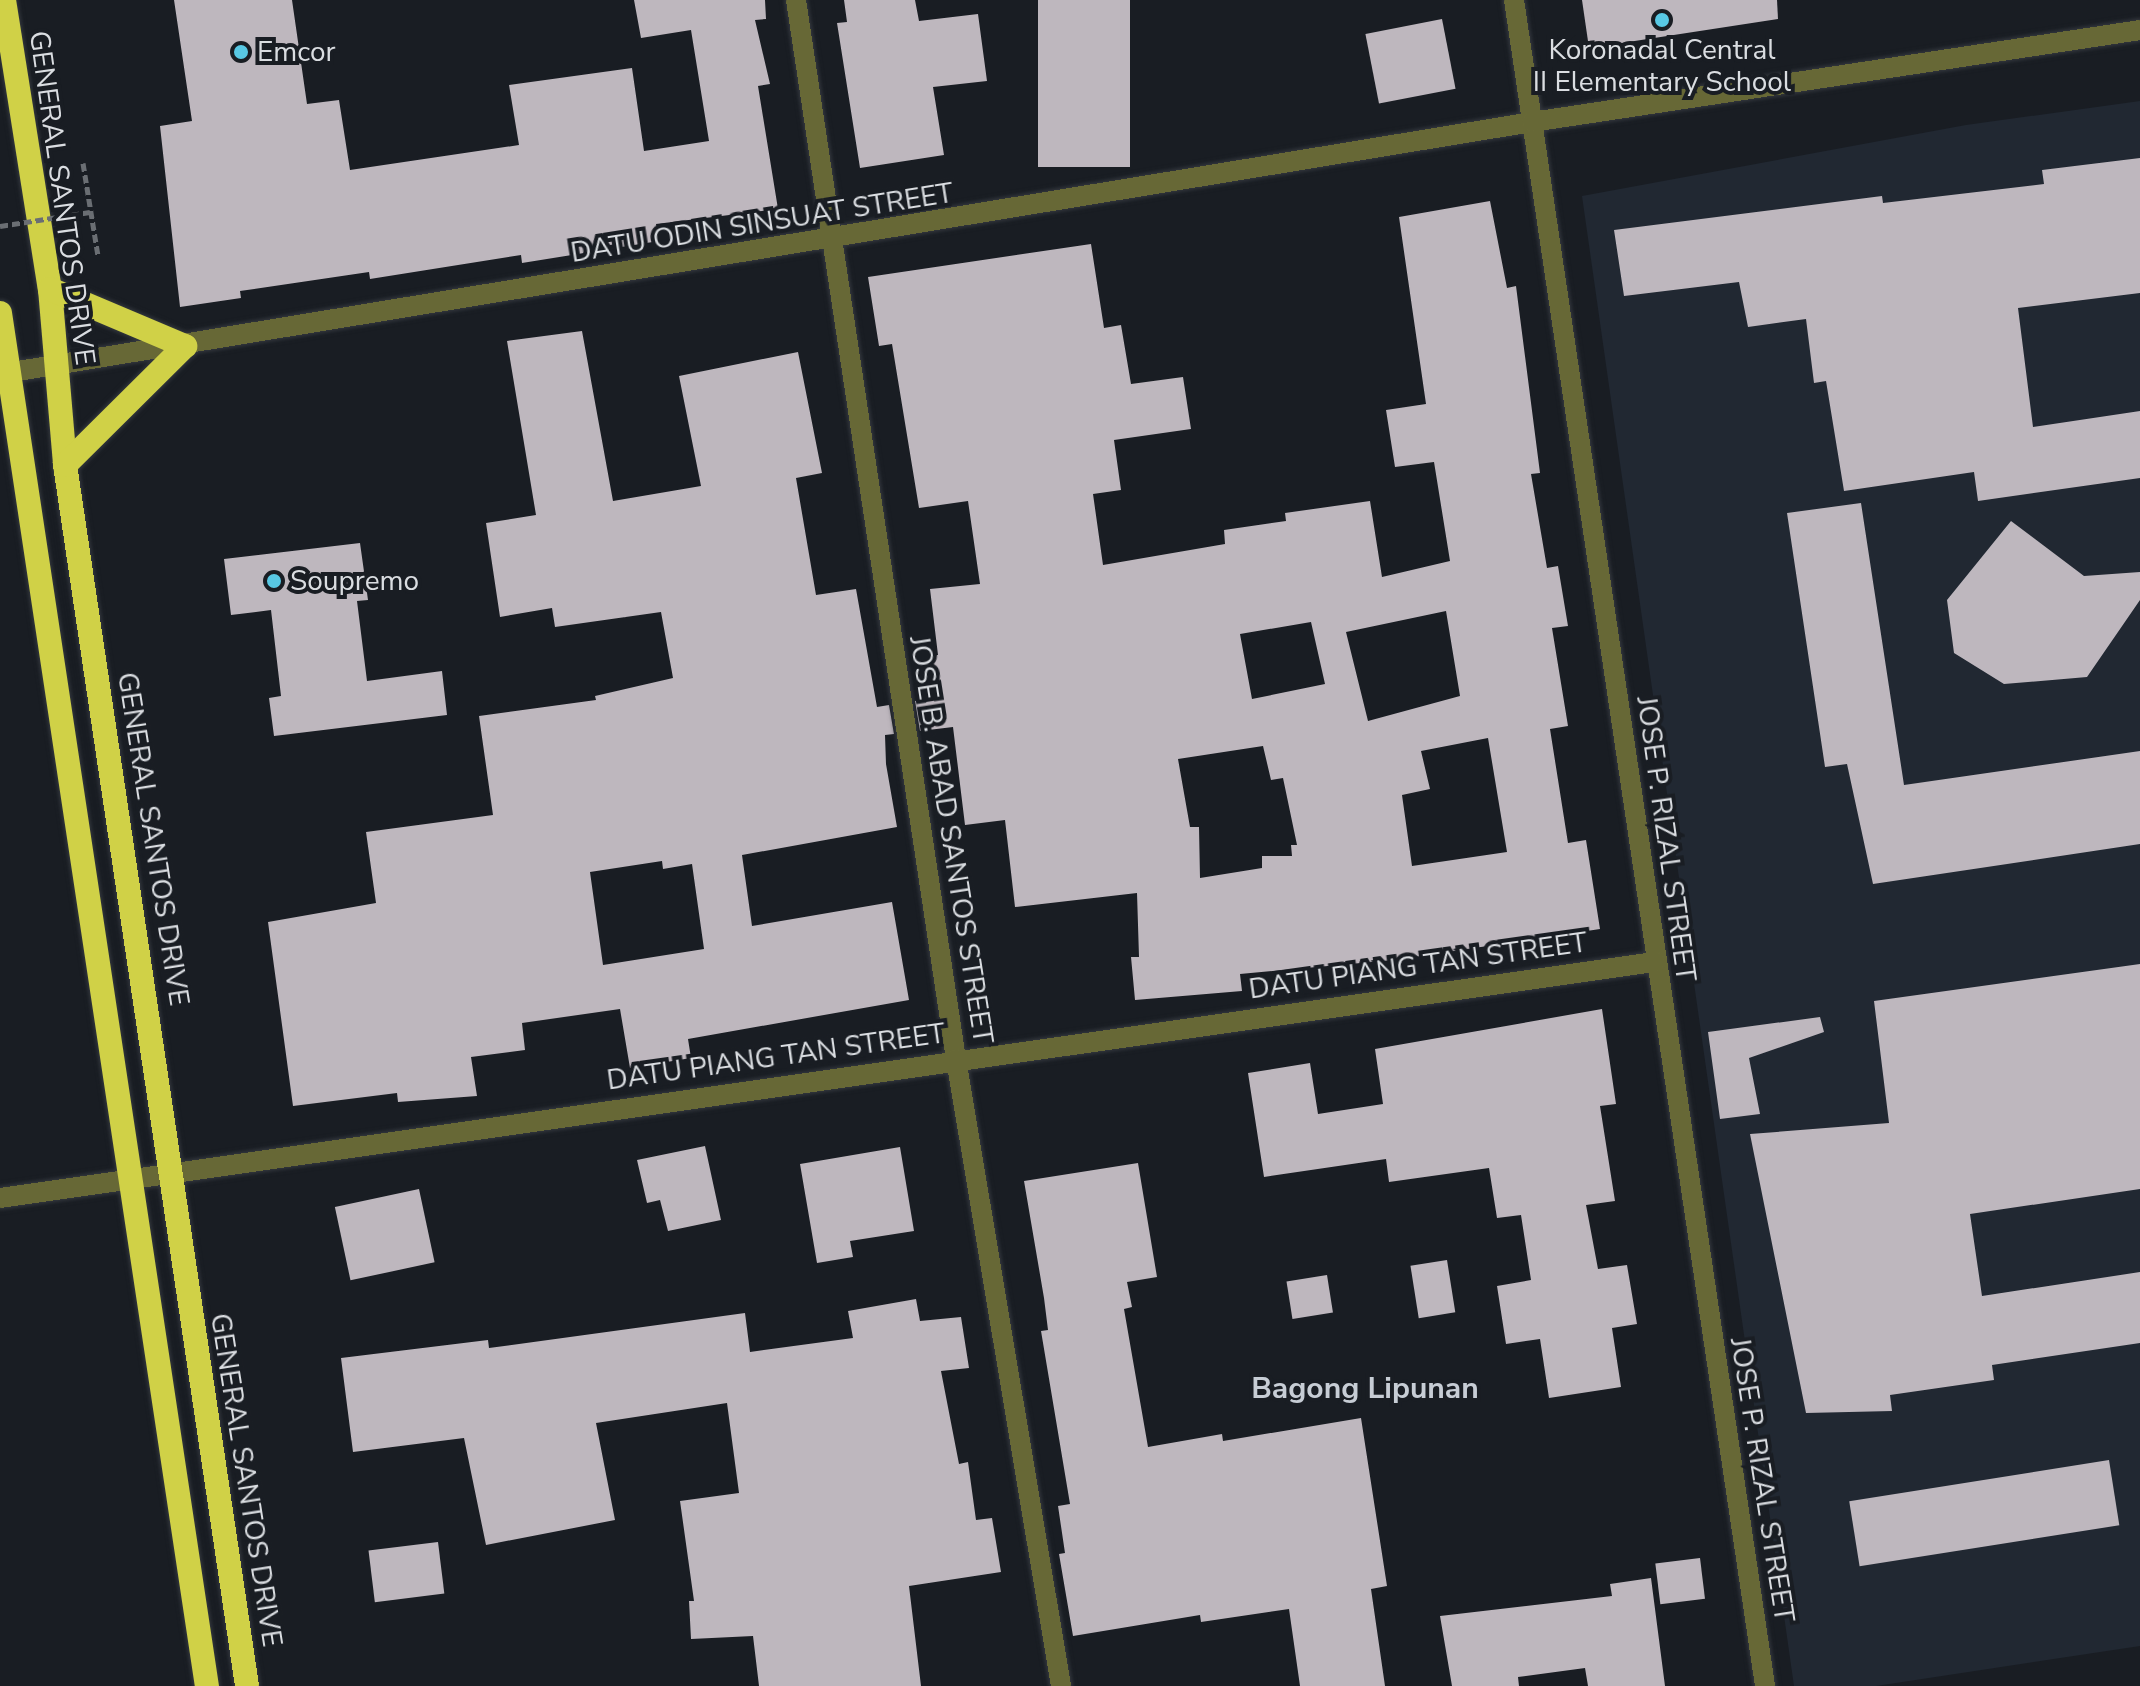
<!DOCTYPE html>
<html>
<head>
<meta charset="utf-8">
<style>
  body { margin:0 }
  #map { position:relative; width:2140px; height:1686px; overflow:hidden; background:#191d23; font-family:"Nunito Sans",sans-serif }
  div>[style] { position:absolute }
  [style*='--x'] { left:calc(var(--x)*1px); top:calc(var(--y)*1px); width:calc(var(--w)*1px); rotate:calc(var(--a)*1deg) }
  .built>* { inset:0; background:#212832 }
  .building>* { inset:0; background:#beb7be; transform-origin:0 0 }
  .path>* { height:5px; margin-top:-2.5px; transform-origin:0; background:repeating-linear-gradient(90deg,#6a6e73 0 8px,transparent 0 12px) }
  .roads { filter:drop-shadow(0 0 2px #34383e) drop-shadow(0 0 2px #34383e) }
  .minor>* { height:20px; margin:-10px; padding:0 10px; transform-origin:10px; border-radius:10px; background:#676836 }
  .highway>* { height:24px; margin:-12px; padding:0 12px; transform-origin:12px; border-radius:12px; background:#d0d147 }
  .path-bridge>* { height:5px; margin-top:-2.5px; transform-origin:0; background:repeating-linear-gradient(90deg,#6a6e73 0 8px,transparent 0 12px) }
  .dots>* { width:22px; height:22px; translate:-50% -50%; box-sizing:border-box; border:4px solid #191d23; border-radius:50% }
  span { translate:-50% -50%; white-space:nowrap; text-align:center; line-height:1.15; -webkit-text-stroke:8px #191d23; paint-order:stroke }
  .poi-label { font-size:28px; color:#dadde1 }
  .left { translate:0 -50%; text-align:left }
  .street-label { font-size:28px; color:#dadde1 }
  .neighbourhood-label { font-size:30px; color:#c7cdd5; font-weight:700 }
</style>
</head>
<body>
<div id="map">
  <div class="built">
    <i style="clip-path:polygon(2140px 101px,2140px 1646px,1876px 1686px,1794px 1686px,1582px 196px,1966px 125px)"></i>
  </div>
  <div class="building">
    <i style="clip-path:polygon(174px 0,292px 0,307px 104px,339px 100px,350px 170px,519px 145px,509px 85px,632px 68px,644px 151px,709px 141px,691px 30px,641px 38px,634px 0,765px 0,766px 19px,755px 20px,770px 84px,758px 86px,778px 209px,656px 224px,659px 241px,522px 263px,521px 255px,370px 279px,369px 272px,240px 291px,241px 298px,180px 307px,160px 126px,192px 121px)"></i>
    <i style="clip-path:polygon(844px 0,915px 0,919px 21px,978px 14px,987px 81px,933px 87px,944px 155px,860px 168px,837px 23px,847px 22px)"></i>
    <i style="left:1038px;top:0;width:92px;height:167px"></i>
    <i style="clip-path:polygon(1582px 0,1777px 0,1778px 19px,1589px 48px)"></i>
    <i style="left:1442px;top:19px;width:71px;height:78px;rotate:79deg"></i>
    <i style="clip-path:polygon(2140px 158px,2140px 293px,2018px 308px,2033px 427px,2140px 411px,2140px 478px,1978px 501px,1974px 472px,1844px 491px,1826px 381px,1814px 383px,1806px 319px,1748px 327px,1739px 282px,1624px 296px,1614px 230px,1882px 196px,1883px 203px,2044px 184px,2042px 170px)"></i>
    <i style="clip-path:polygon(evenodd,1490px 201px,1507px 288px,1516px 286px,1540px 473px,1531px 474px,1547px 568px,1558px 566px,1568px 626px,1552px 628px,1568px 726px,1550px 729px,1568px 843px,1586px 840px,1600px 929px,1394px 960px,1240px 974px,1242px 991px,1135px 1000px,1131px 957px,1139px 957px,1137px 893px,1015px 907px,1005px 820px,965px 825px,953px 727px,920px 731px,915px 701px,936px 698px,930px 656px,938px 655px,930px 589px,980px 584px,968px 501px,919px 508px,892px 344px,879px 346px,868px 277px,1091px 244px,1104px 328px,1121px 325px,1131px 384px,1183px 377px,1191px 429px,1114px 440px,1121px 490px,1093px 494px,1103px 565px,1225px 544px,1224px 530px,1286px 521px,1285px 513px,1370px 501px,1382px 577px,1450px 561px,1434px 462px,1395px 467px,1386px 410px,1426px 404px,1399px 217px,1490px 201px,1446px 611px,1460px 696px,1368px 721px,1346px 632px,1446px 611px,1490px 201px,1311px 622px,1325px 684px,1252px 699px,1240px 634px,1311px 622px,1490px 201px,1488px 738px,1507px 852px,1412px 866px,1402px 795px,1430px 789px,1421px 751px,1488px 738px,1490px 201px,1263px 746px,1271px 780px,1283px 778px,1297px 845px,1291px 845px,1292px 856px,1262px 856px,1262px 868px,1200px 878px,1199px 827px,1190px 827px,1178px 759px,1263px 746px)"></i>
    <i style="clip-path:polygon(evenodd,582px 331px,613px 501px,701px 486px,679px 376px,798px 352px,822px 473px,796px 478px,816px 595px,856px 589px,877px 707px,889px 705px,894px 734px,885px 735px,886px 764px,897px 827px,742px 855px,752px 926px,892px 902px,909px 1000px,688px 1039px,691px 1058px,630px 1068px,620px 1009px,522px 1023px,525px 1050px,471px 1057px,477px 1096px,398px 1102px,397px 1093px,293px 1106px,268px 922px,376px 903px,366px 832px,493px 815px,479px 716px,596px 700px,595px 696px,673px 678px,661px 612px,555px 627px,552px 608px,500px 617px,486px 523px,536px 515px,507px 341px,582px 331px,662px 861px,663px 869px,692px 864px,704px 949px,603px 965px,590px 872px,662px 861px)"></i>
    <i style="clip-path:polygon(1861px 503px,1904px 785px,2140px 751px,2140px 844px,1873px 884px,1847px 764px,1825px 767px,1787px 513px)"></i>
    <i style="clip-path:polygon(2011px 521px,2084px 576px,2140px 572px,2140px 600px,2087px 677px,2004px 684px,1954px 653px,1947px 600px)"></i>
    <i style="clip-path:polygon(360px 543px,368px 600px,357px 601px,367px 681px,442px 671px,447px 715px,274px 736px,269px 698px,281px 696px,271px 610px,231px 615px,224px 559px)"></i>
    <i style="clip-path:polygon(2140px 964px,2140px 1189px,1970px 1214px,1982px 1296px,2140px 1272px,2140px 1343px,1992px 1365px,1994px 1380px,1890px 1395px,1892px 1411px,1806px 1413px,1750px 1134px,1889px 1123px,1874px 1001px)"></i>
    <i style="clip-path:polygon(1602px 1009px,1616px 1104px,1600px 1106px,1615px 1201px,1586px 1205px,1598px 1269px,1627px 1265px,1637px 1324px,1612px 1328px,1621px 1387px,1549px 1398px,1540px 1339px,1506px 1344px,1497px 1286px,1531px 1280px,1521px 1215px,1497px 1218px,1489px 1168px,1389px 1182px,1386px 1159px,1264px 1177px,1248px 1073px,1310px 1063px,1318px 1114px,1383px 1104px,1375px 1049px)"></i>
    <i style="clip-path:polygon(1820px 1017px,1824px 1032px,1749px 1058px,1760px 1114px,1720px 1119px,1708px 1032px)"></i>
    <i style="clip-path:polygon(705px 1146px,721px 1220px,668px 1231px,660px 1200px,647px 1203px,637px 1160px)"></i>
    <i style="clip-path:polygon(900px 1147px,914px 1231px,850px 1241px,853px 1257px,817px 1263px,800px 1164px)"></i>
    <i style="clip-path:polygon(1138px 1163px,1157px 1277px,1127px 1282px,1132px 1307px,1124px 1309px,1148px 1447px,1222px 1434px,1223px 1441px,1361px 1418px,1387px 1586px,1371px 1589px,1385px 1686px,1300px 1686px,1289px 1609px,1201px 1622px,1200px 1615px,1073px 1636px,1059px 1554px,1065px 1553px,1058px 1506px,1070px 1504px,1041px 1331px,1048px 1330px,1044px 1298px,1024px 1181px)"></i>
    <i style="left:419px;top:1189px;width:75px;height:86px;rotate:78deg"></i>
    <i style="left:1447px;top:1260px;width:53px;height:37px;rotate:81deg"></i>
    <i style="left:1327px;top:1275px;width:38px;height:41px;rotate:81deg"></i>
    <i style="clip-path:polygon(916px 1299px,920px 1321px,961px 1317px,969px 1368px,941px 1371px,959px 1464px,968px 1462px,976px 1520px,992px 1518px,1001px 1572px,909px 1586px,921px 1686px,759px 1686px,753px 1636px,691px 1639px,689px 1601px,694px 1601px,680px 1501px,739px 1493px,727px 1403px,596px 1423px,615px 1520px,486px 1545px,464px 1438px,353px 1452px,341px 1358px,488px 1340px,489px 1348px,745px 1313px,750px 1352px,853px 1338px,848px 1311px)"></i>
    <i style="left:2109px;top:1460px;width:66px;height:263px;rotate:81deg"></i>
    <i style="left:438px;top:1542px;width:52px;height:70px;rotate:83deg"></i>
    <i style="left:1700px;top:1558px;width:41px;height:45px;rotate:83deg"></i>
    <i style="clip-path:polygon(1651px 1578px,1665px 1686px,1588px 1686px,1585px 1668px,1518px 1677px,1519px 1686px,1452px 1686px,1440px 1616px,1612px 1596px,1610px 1584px)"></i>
  </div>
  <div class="path">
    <i style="--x:83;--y:163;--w:94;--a:80.8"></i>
  </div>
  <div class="roads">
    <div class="minor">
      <i style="--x:796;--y:0;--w:1071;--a:81.41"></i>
      <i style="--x:956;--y:1059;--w:636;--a:80.49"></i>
      <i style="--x:1514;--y:0;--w:1705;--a:81.53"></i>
      <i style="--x:0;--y:374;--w:1553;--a:-9.34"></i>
      <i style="--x:1532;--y:122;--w:615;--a:-8.6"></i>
      <i style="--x:0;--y:1198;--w:1672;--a:-8.12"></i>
    </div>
    <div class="highway">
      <i style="--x:4;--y:0;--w:293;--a:81"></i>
      <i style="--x:50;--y:289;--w:177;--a:85.1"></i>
      <i style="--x:65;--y:465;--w:1234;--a:81.52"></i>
      <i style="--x:50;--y:289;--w:147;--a:22.9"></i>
      <i style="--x:185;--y:346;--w:169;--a:135.2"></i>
      <i style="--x:0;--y:313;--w:1389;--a:81.43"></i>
    </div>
  </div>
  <div class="path-bridge">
    <i style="--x:0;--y:226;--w:91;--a:-8.8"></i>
  </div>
  <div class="dots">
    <i style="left:1662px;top:20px;background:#58c8e4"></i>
    <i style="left:241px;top:52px;background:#58c8e4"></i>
    <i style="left:274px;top:581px;background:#58c8e4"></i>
  </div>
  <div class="poi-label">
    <span style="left:1662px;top:66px">Koronadal Central<br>II Elementary School</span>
    <span class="left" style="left:257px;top:52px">Emcor</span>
    <span class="left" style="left:290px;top:581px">Soupremo</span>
  </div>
  <div class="street-label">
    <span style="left:62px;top:198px;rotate:82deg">GENERAL SANTOS DRIVE</span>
    <span style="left:762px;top:223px;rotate:-9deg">DATU ODIN SINSUAT STREET</span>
    <span style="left:153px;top:839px;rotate:81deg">GENERAL SANTOS DRIVE</span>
    <span style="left:1666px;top:839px;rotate:82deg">JOSE P. RIZAL STREET</span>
    <span style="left:951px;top:840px;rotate:81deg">JOSE B. ABAD SANTOS STREET</span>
    <span style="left:1418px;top:966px;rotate:-8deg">DATU PIANG TAN STREET</span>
    <span style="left:776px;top:1057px;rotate:-8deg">DATU PIANG TAN STREET</span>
    <span style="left:246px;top:1480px;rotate:81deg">GENERAL SANTOS DRIVE</span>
    <span style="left:1762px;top:1480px;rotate:81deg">JOSE P. RIZAL STREET</span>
  </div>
  <div class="neighbourhood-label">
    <span style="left:1365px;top:1389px">Bagong Lipunan</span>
  </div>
</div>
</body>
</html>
